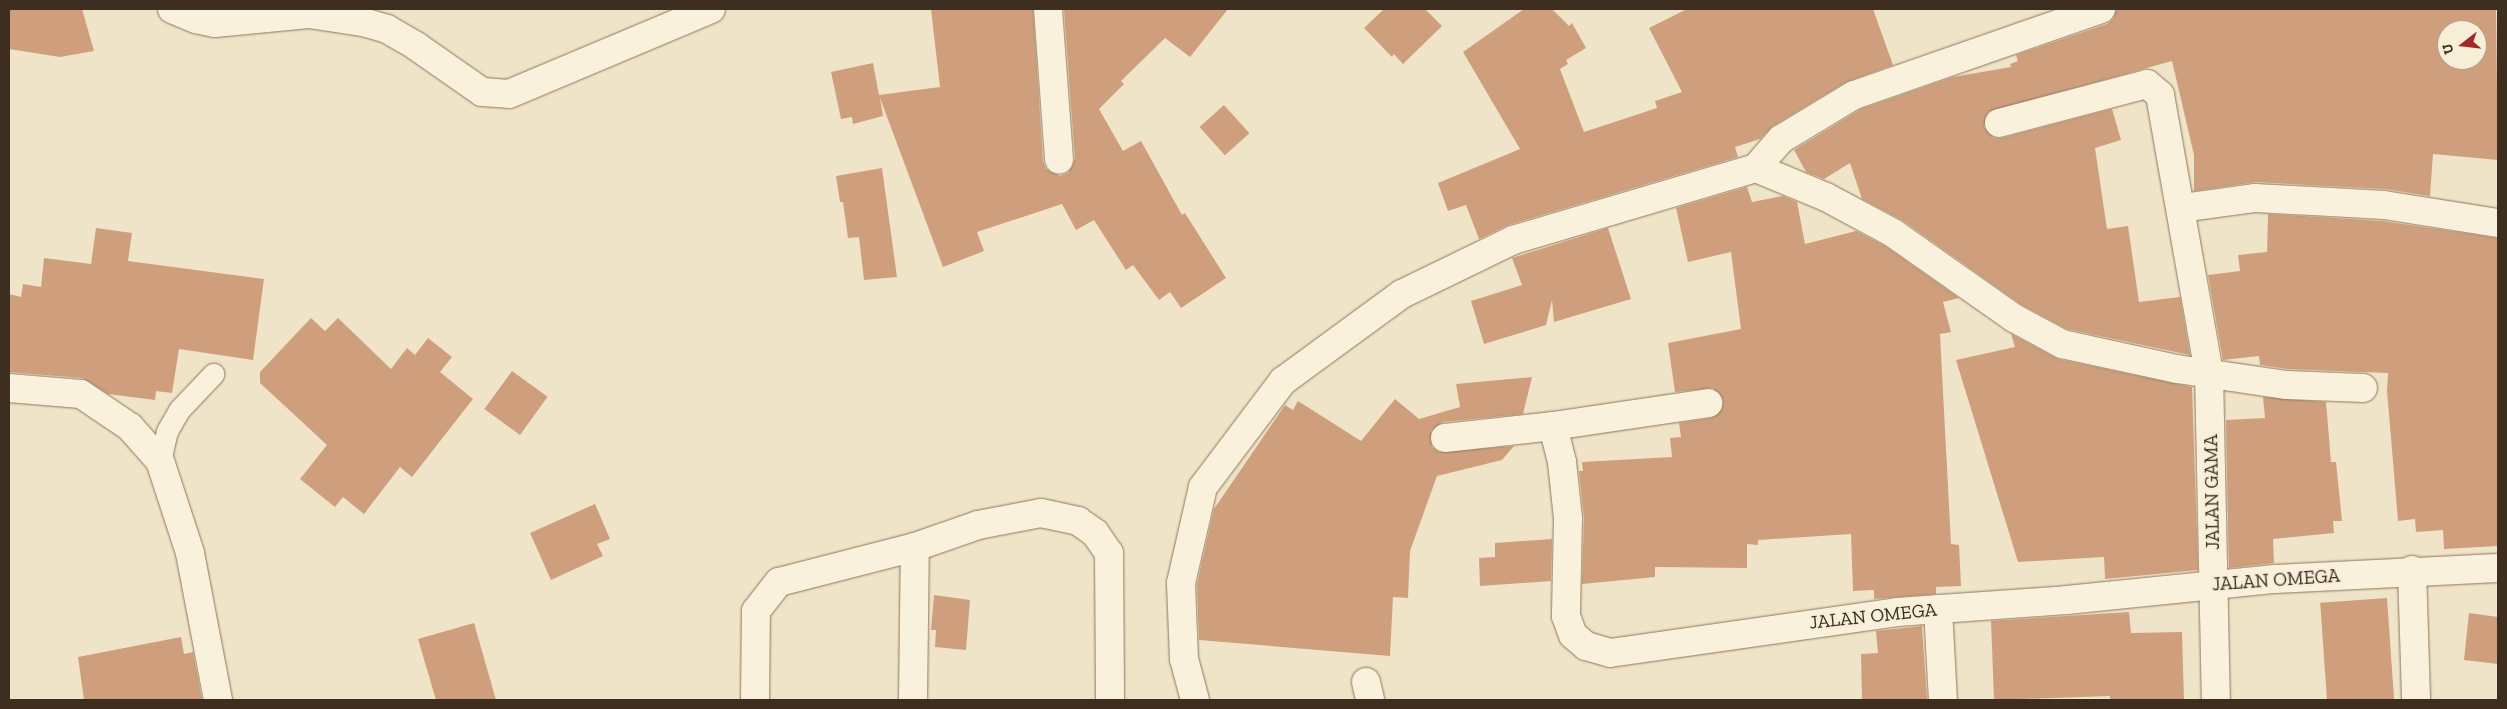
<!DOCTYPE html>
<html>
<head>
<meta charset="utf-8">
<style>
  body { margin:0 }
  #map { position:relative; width:2507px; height:709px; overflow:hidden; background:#f0e4c8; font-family:"Zilla Slab",serif }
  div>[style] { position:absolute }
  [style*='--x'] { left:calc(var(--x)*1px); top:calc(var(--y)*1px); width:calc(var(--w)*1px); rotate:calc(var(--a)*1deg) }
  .building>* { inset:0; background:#cf9f7d; transform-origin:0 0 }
  .roads { filter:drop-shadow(0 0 1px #8d765c) drop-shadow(0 0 1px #8d765c) }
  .lane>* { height:21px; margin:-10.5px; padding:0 10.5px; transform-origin:10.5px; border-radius:10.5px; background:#faf1dc }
  .street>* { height:28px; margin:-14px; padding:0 14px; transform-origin:14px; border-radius:14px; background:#faf1dc }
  span { translate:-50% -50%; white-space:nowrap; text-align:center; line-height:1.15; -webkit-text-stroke:4.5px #f7eed8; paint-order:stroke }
  .street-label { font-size:19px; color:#3d2e20 }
  .frame { position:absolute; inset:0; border:10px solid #3d2e20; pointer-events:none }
  .north { position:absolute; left:2437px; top:20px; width:50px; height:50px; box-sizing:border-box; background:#f7eed8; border:1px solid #ada18e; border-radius:50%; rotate:254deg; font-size:14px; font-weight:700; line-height:20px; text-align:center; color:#3d2e20 }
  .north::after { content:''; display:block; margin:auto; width:18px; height:22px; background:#9e2a2b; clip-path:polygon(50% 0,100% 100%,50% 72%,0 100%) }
</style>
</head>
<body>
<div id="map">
  <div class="building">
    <i style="clip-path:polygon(9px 9px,82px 9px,94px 51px,60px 57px,9px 49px)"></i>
    <i style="clip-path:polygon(931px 9px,1033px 9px,1043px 161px,1046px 169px,1060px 176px,1068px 173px,1075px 159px,1064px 9px,1228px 9px,1190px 57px,1165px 38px,1121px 81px,1124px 84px,1099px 109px,1123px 151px,1141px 141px,1182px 215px,1185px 213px,1226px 278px,1181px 308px,1170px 292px,1159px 300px,1133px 265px,1126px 270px,1094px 220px,1076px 230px,1062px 204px,977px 232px,984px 251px,943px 267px,880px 98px,883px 116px,853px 124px,852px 117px,841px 119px,831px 72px,873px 63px,879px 95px,940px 87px)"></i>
    <i style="clip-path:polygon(1384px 9px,1425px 9px,1442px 26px,1403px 64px,1394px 54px,1392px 57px,1364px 28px)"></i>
    <i style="clip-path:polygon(1524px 9px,1552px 9px,1569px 26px,1572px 23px,1586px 48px,1566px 60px,1568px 64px,1560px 69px,1584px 132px,1657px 108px,1655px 101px,1682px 92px,1649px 28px,1687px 9px,1873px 9px,1893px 65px,1846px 82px,1773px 126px,1760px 139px,1735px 147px,1738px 157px,1508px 225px,1479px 239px,1466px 205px,1448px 211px,1438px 183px,1520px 149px,1463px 52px)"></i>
    <i style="clip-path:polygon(evenodd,2116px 9px,2496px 9px,2498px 160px,2433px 154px,2430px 196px,2385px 189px,2256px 182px,2194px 191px,2194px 155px,2172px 61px,1988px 112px,1984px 127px,1994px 138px,2002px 138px,2112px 109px,2121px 140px,2095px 148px,2107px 229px,2128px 226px,2139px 302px,2180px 297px,2190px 355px,2067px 329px,2022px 305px,1902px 220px,1862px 199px,1850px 163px,1824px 179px,1806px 172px,1794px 150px,1861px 109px,1953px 77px,2011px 67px,2010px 64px,2018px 61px,2016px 55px,2107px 24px,2113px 19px,2116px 9px,2447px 30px,2477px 30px,2477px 60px,2447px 60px,2447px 30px)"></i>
    <i style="left:1224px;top:105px;width:38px;height:33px;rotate:48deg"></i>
    <i style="clip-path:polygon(882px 168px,897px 277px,864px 280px,859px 237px,848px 238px,843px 202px,840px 202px,836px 176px)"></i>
    <i style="clip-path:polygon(1747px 187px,1752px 202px,1783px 196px,1797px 202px,1805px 244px,1856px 231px,1885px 246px,1959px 298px,1943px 302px,1951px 332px,1940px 334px,1951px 544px,1959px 545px,1961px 586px,1936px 587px,1936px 594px,1874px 599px,1874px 590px,1853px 591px,1851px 534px,1758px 540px,1758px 545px,1747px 544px,1747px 568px,1655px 567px,1655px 577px,1582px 584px,1584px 518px,1579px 471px,1583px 471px,1582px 462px,1672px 457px,1670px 438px,1681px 437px,1679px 423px,1711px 418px,1722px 409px,1723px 400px,1713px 388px,1675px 392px,1668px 343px,1741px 329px,1731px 252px,1688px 262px,1676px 208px)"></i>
    <i style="clip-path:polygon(2268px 214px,2382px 221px,2498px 238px,2498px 546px,2444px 549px,2443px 530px,2416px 532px,2415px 519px,2398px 521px,2387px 391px,2388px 373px,2288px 369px,2260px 365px,2259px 356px,2223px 360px,2208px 275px,2240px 271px,2238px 255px,2267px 252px)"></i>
    <i style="clip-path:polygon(96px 228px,132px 233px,128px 261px,264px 279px,253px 360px,179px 349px,172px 393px,156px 391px,155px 400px,108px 394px,82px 378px,9px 372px,9px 294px,21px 297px,23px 284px,41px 287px,44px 258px,91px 264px)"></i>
    <i style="clip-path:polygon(1608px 228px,1631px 299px,1554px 322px,1552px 300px,1546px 325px,1484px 344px,1471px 301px,1522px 285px,1512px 258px)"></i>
    <i style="clip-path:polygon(311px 318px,325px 331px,338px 318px,391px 369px,407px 348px,415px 355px,428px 338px,452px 357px,440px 372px,473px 399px,412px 477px,400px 467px,364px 514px,343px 497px,335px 507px,300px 479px,327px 445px,260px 383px,260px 372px)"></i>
    <i style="clip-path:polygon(2011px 334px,2058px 359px,2192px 387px,2198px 570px,2105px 579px,2104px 557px,2018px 562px,1956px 360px,2015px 347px)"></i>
    <i style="left:512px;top:371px;width:44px;height:47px;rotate:36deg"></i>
    <i style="clip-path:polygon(1532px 377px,1523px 414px,1443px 422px,1431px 431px,1432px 447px,1439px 452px,1514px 446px,1502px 460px,1437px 476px,1410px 551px,1408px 598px,1393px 597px,1390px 656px,1199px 640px,1197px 584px,1214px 509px,1285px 405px,1293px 410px,1298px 401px,1361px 441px,1395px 399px,1419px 419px,1460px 407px,1456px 384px)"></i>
    <i style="clip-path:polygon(2263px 397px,2326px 402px,2331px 462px,2336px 462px,2342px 521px,2333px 521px,2334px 533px,2273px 539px,2274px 563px,2229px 568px,2226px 420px,2265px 418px)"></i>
    <i style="clip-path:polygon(595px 504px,610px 539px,597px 544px,603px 556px,551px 580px,530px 533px)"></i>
    <i style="clip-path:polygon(1552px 539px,1551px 581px,1480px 586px,1479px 558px,1495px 557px,1495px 543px)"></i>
    <i style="clip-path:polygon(934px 595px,970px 600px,966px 650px,935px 647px,936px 630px,931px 630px)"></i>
    <i style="left:2387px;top:598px;width:102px;height:67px;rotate:86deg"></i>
    <i style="clip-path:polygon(2129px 612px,2131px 633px,2182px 632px,2184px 700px,2110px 700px,2110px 696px,1994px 700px,1991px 621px)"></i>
    <i style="clip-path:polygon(2469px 613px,2498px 617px,2498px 664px,2464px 660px)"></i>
    <i style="clip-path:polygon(474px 623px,496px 700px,436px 700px,418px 639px)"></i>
    <i style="clip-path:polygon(1922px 626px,1927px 700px,1862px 700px,1861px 654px,1878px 653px,1876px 631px)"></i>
    <i style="clip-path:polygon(181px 637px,184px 654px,193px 652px,202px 700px,84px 700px,78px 657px)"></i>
  </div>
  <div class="roads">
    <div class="lane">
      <i style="--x:160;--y:461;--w:31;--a:-77"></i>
      <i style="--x:167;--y:431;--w:24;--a:-60"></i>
      <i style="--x:179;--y:410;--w:50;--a:-46.6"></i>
    </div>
    <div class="street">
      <i style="--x:172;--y:9;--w:26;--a:23"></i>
      <i style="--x:196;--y:19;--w:19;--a:12"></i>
      <i style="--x:215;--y:23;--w:94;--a:-5.5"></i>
      <i style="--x:309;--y:14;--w:55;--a:8.4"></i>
      <i style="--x:363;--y:22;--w:25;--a:16"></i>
      <i style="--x:387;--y:29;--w:34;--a:30"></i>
      <i style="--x:416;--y:46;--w:80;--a:34.9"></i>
      <i style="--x:482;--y:92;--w:27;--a:4"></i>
      <i style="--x:509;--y:94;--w:219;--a:-22.8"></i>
      <i style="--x:1048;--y:9;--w:151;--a:85.8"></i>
      <i style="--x:2101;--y:9;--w:262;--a:160.8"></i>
      <i style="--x:1854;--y:95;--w:85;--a:148.9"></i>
      <i style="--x:1781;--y:139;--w:38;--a:131"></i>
      <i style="--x:1756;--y:168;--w:76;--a:22.5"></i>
      <i style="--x:1826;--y:197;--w:76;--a:28.2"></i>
      <i style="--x:1893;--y:233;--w:148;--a:35.1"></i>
      <i style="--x:2014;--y:318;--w:55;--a:28.4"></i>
      <i style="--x:2062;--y:344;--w:118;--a:12.3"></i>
      <i style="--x:2177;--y:369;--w:111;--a:8.3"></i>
      <i style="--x:2287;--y:385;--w:76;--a:2.3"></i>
      <i style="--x:1999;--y:123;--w:153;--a:-14.8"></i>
      <i style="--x:2147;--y:84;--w:17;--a:40"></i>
      <i style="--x:2160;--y:95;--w:282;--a:80"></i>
      <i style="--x:2209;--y:373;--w:327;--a:88.8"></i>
      <i style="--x:2182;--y:208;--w:74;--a:-7.8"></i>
      <i style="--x:2255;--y:198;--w:76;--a:3"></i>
      <i style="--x:2331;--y:202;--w:53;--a:3.2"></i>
      <i style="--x:2384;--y:205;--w:115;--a:9"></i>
      <i style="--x:9;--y:388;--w:72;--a:4.8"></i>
      <i style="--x:81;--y:394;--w:59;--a:34"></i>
      <i style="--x:130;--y:427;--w:45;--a:48.6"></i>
      <i style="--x:160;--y:461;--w:97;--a:71.9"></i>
      <i style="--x:190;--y:553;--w:150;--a:79.2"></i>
      <i style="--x:1553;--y:426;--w:157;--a:-8.4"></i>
      <i style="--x:1445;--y:438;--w:109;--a:-6.3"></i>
      <i style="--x:1553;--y:426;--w:37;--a:76"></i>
      <i style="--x:1562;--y:462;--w:56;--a:83.9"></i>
      <i style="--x:1568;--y:518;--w:98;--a:91.2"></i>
      <i style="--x:1566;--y:616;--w:20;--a:70"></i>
      <i style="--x:1573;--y:635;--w:17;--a:40"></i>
      <i style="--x:1586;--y:646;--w:25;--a:16"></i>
      <i style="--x:1610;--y:653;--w:290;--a:-8.1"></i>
      <i style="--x:1897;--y:612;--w:170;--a:-4"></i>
      <i style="--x:2067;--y:600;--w:209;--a:-5.8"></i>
      <i style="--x:2275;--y:579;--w:223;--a:-2.8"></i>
      <i style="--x:2412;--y:570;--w:130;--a:88.2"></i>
      <i style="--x:1938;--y:609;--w:91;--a:86.9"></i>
      <i style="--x:1366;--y:682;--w:18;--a:77"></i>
      <i style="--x:755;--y:700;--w:89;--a:-89.4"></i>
      <i style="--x:756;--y:611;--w:37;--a:-52"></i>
      <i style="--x:779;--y:582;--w:140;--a:-14.4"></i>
      <i style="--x:915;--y:547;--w:67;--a:-19.2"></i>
      <i style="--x:978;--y:525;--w:64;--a:-10.8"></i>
      <i style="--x:1041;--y:513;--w:38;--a:12"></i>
      <i style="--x:1078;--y:521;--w:21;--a:35"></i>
      <i style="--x:1095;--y:533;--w:24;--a:55"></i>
      <i style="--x:1109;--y:553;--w:147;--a:89.6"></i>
      <i style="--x:913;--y:700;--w:153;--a:-89.3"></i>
      <i style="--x:1195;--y:700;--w:42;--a:-105"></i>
      <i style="--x:1184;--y:659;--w:76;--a:-92.3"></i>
      <i style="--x:1181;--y:583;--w:98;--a:-77.1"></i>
      <i style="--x:1203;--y:487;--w:133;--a:-53"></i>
      <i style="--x:1283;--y:381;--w:147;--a:-36.2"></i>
      <i style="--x:1402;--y:294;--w:123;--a:-25.9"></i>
      <i style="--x:1513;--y:240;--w:253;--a:-16.5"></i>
    </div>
  </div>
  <div class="street-label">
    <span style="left:2212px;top:492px;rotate:-91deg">JALAN GAMA</span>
    <span style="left:2276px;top:580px;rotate:-4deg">JALAN OMEGA</span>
    <span style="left:1873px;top:616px;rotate:-6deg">JALAN OMEGA</span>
  </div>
  <div class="frame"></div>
  <div class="north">U</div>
</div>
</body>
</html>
